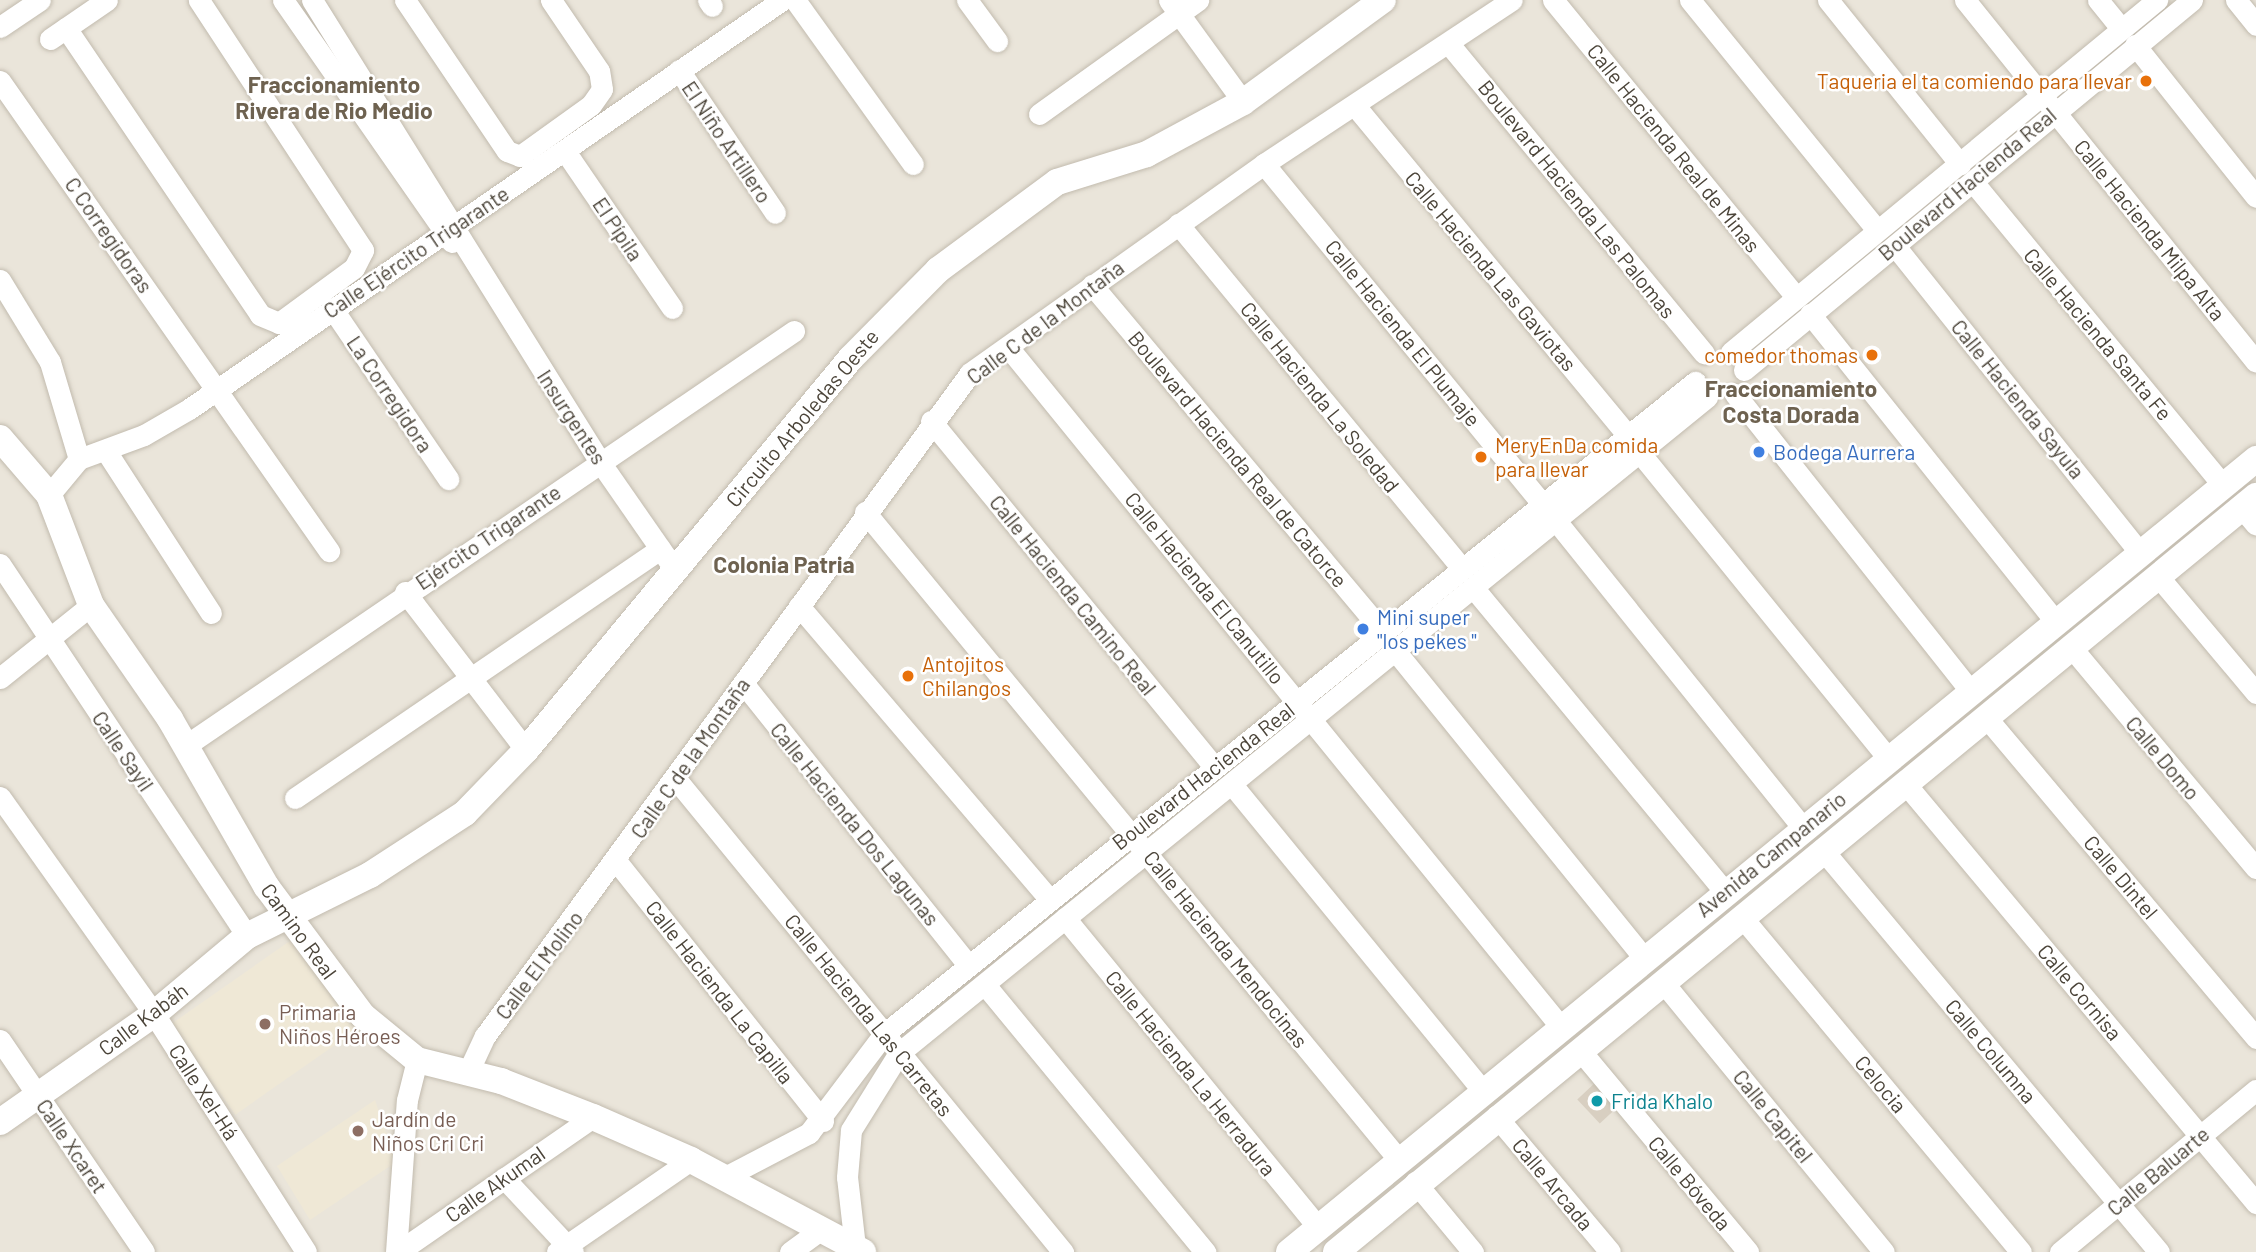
<!DOCTYPE html>
<html>
<head>
<meta charset="utf-8">
<style>
  body { margin:0 }
  #map { position:relative; width:2256px; height:1252px; overflow:hidden; background:#f6f3ec; font-family:Barlow,sans-serif }
  div>[style] { position:absolute }
  [style*='--x'] { left:calc(var(--x)*1px); top:calc(var(--y)*1px); width:calc(var(--w)*1px); rotate:calc(var(--a)*1deg) }
  .residential>* { inset:0; background:#eae5da; transform-origin:0 0 }
  .education>* { inset:0; background:#efe8d6; transform-origin:0 0 }
  .building>* { inset:0; background:#d8cfc1; transform-origin:0 0 }
  .roads { filter:drop-shadow(0 0 2px #c2bbae) drop-shadow(0 0 2px #c2bbae) }
  .minor>* { height:21px; margin:-10.5px; padding:0 10.5px; transform-origin:10.5px; border-radius:10.5px; background:#fff }
  .tertiary>* { height:26px; margin:-13px; padding:0 13px; transform-origin:13px; border-radius:13px; background:#fff }
  .dots>* { width:19px; height:19px; translate:-50% -50%; box-sizing:border-box; border:4px solid #fff; border-radius:50% }
  span { translate:-50% -50%; white-space:nowrap; text-align:center; line-height:1.15; -webkit-text-stroke:5px #fff; paint-order:stroke }
  .food-label { font-size:21px; color:#c56008 }
  .right { translate:-100% -50%; text-align:right }
  .left { translate:0 -50%; text-align:left }
  .street-label { font-size:21px; color:#4b4439 }
  .shop-label { font-size:21px; color:#366cbe }
  .education-label { font-size:21px; color:#785e54 }
  .culture-label { font-size:21px; color:#0d838f }
  .neighbourhood-label { font-size:23px; color:#6e6250; font-weight:700 }
</style>
</head>
<body>
<div id="map">
  <div class="residential">
    <i style="left:0;top:0;width:2256px;height:1252px"></i>
  </div>
  <div class="education">
    <i style="left:297px;top:936px;width:111px;height:153px;rotate:55deg"></i>
    <i style="clip-path:polygon(375px 1100px,396px 1162px,310px 1220px,277px 1166px)"></i>
  </div>
  <div class="building">
    <i style="left:1597px;top:1081px;width:33px;height:27px;rotate:47deg"></i>
  </div>
  <div class="roads">
    <div class="minor">
      <i style="--x:283;--y:0;--w:295;--a:55.1"></i>
      <i style="--x:312;--y:0;--w:544;--a:58.06"></i>
      <i style="--x:600;--y:462;--w:131;--a:55.2"></i>
      <i style="--x:405;--y:0;--w:182;--a:56"></i>
      <i style="--x:507;--y:151;--w:14;--a:21"></i>
      <i style="--x:520;--y:156;--w:87;--a:-35.7"></i>
      <i style="--x:591;--y:105;--w:19;--a:-55"></i>
      <i style="--x:602;--y:89;--w:18;--a:-99"></i>
      <i style="--x:599;--y:71;--w:86;--a:-124.1"></i>
      <i style="--x:708;--y:0;--w:7;--a:56"></i>
      <i style="--x:795;--y:0;--w:202;--a:54.3"></i>
      <i style="--x:967;--y:0;--w:51;--a:53.8"></i>
      <i style="--x:1169;--y:0;--w:126;--a:54"></i>
      <i style="--x:1553;--y:0;--w:382;--a:50.7"></i>
      <i style="--x:1690;--y:0;--w:296;--a:50.9"></i>
      <i style="--x:1828;--y:0;--w:211;--a:51.2"></i>
      <i style="--x:1965;--y:0;--w:464;--a:51.2"></i>
      <i style="--x:2098;--y:0;--w:36;--a:51"></i>
      <i style="--x:2236;--y:0;--w:32;--a:51"></i>
      <i style="--x:0;--y:27;--w:48;--a:-34"></i>
      <i style="--x:66;--y:28;--w:346;--a:55.9"></i>
      <i style="--x:260;--y:315;--w:21;--a:23"></i>
      <i style="--x:279;--y:323;--w:93;--a:-36.3"></i>
      <i style="--x:354;--y:268;--w:20;--a:-63"></i>
      <i style="--x:363;--y:250;--w:299;--a:-123.3"></i>
      <i style="--x:50;--y:39;--w:69;--a:-34.4"></i>
      <i style="--x:1449;--y:44;--w:401;--a:50.5"></i>
      <i style="--x:2135;--y:45;--w:194;--a:51.5"></i>
      <i style="--x:679;--y:70;--w:172;--a:56.1"></i>
      <i style="--x:0;--y:81;--w:574;--a:55.01"></i>
      <i style="--x:1356;--y:107;--w:425;--a:50.4"></i>
      <i style="--x:1039;--y:114;--w:196;--a:-35.6"></i>
      <i style="--x:565;--y:151;--w:190;--a:55.7"></i>
      <i style="--x:1264;--y:164;--w:438;--a:50.7"></i>
      <i style="--x:1973;--y:182;--w:393;--a:50.5"></i>
      <i style="--x:1178;--y:224;--w:447;--a:50.5"></i>
      <i style="--x:1895;--y:246;--w:393;--a:51.4"></i>
      <i style="--x:0;--y:280;--w:96;--a:58.6"></i>
      <i style="--x:50;--y:362;--w:101;--a:73.4"></i>
      <i style="--x:1092;--y:285;--w:453;--a:50"></i>
      <i style="--x:332;--y:308;--w:207;--a:55.8"></i>
      <i style="--x:1810;--y:314;--w:393;--a:51.4"></i>
      <i style="--x:1008;--y:347;--w:875;--a:50.89"></i>
      <i style="--x:1731;--y:352;--w:553;--a:-39.57"></i>
      <i style="--x:1744;--y:370;--w:581;--a:-39.55"></i>
      <i style="--x:1735;--y:394;--w:379;--a:51.6"></i>
      <i style="--x:931;--y:421;--w:448;--a:50.7"></i>
      <i style="--x:106;--y:451;--w:193;--a:57.1"></i>
      <i style="--x:1640;--y:453;--w:393;--a:50.9"></i>
      <i style="--x:49;--y:495;--w:47;--a:-50.2"></i>
      <i style="--x:79;--y:459;--w:69;--a:-20.3"></i>
      <i style="--x:144;--y:435;--w:52;--a:-30"></i>
      <i style="--x:189;--y:409;--w:720;--a:-34.59"></i>
      <i style="--x:2241;--y:507;--w:23;--a:50"></i>
      <i style="--x:865;--y:512;--w:840;--a:50.51"></i>
      <i style="--x:1557;--y:522;--w:394;--a:51.2"></i>
      <i style="--x:0;--y:564;--w:447;--a:56.4"></i>
      <i style="--x:2157;--y:575;--w:154;--a:50"></i>
      <i style="--x:1476;--y:591;--w:391;--a:50.4"></i>
      <i style="--x:405;--y:592;--w:199;--a:52.6"></i>
      <i style="--x:799;--y:606;--w:387;--a:49.5"></i>
      <i style="--x:2071;--y:647;--w:288;--a:50.1"></i>
      <i style="--x:1397;--y:653;--w:392;--a:51"></i>
      <i style="--x:0;--y:678;--w:117;--a:-38.7"></i>
      <i style="--x:743;--y:683;--w:361;--a:51.4"></i>
      <i style="--x:1985;--y:716;--w:421;--a:49.9"></i>
      <i style="--x:185;--y:746;--w:737;--a:-34.27"></i>
      <i style="--x:675;--y:778;--w:613;--a:50.7"></i>
      <i style="--x:1904;--y:782;--w:549;--a:50.1"></i>
      <i style="--x:1234;--y:787;--w:392;--a:50.7"></i>
      <i style="--x:0;--y:797;--w:266;--a:54.6"></i>
      <i style="--x:154;--y:1014;--w:282;--a:57.4"></i>
      <i style="--x:295;--y:798;--w:442;--a:-34.3"></i>
      <i style="--x:1822;--y:849;--w:525;--a:50.1"></i>
      <i style="--x:617;--y:862;--w:331;--a:51.5"></i>
      <i style="--x:1741;--y:916;--w:437;--a:50.2"></i>
      <i style="--x:1065;--y:918;--w:399;--a:50.7"></i>
      <i style="--x:1662;--y:981;--w:350;--a:50.7"></i>
      <i style="--x:986;--y:986;--w:345;--a:50.5"></i>
      <i style="--x:0;--y:1040;--w:256;--a:55.8"></i>
      <i style="--x:1579;--y:1049;--w:264;--a:50.2"></i>
      <i style="--x:468;--y:1072;--w:40;--a:-65"></i>
      <i style="--x:485;--y:1036;--w:821;--a:-53.81"></i>
      <i style="--x:970;--y:373;--w:361;--a:-35.4"></i>
      <i style="--x:1264;--y:164;--w:297;--a:-33.5"></i>
      <i style="--x:1496;--y:1116;--w:177;--a:50"></i>
      <i style="--x:725;--y:1177;--w:95;--a:-27.6"></i>
      <i style="--x:809;--y:1133;--w:124;--a:-52.9"></i>
      <i style="--x:884;--y:1034;--w:1041;--a:-38.8"></i>
      <i style="--x:504;--y:1178;--w:101;--a:47"></i>
      <i style="--x:1415;--y:1182;--w:91;--a:50.4"></i>
      <i style="--x:855;--y:1247;--w:70;--a:-96.5"></i>
      <i style="--x:847;--y:1177;--w:47;--a:-85.1"></i>
      <i style="--x:851;--y:1130;--w:91;--a:-58.1"></i>
      <i style="--x:899;--y:1053;--w:1041;--a:-39.07"></i>
      <i style="--x:396;--y:1252;--w:152;--a:-85.9"></i>
      <i style="--x:407;--y:1100;--w:41;--a:-76"></i>
      <i style="--x:398;--y:1252;--w:237;--a:-34.7"></i>
      <i style="--x:557;--y:1252;--w:163;--a:-34.5"></i>
      <i style="--x:790;--y:1252;--w:39;--a:-36"></i>
      <i style="--x:2060;--y:1252;--w:254;--a:-39.6"></i>
    </div>
    <div class="tertiary">
      <i style="--x:0;--y:438;--w:75;--a:49.3"></i>
      <i style="--x:49;--y:495;--w:118;--a:69.1"></i>
      <i style="--x:91;--y:605;--w:139;--a:55.3"></i>
      <i style="--x:170;--y:719;--w:193;--a:60.1"></i>
      <i style="--x:266;--y:886;--w:161;--a:53.3"></i>
      <i style="--x:362;--y:1015;--w:71;--a:39.3"></i>
      <i style="--x:417;--y:1060;--w:87;--a:14"></i>
      <i style="--x:501;--y:1081;--w:99;--a:21.4"></i>
      <i style="--x:593;--y:1117;--w:107;--a:23.7"></i>
      <i style="--x:691;--y:1160;--w:195;--a:28.1"></i>
      <i style="--x:0;--y:1122;--w:188;--a:-35"></i>
      <i style="--x:154;--y:1014;--w:121;--a:-40"></i>
      <i style="--x:247;--y:936;--w:137;--a:-26.4"></i>
      <i style="--x:370;--y:875;--w:113;--a:-33.1"></i>
      <i style="--x:465;--y:813;--w:88;--a:-45.9"></i>
      <i style="--x:526;--y:750;--w:509;--a:-50.34"></i>
      <i style="--x:851;--y:358;--w:124;--a:-45.3"></i>
      <i style="--x:938;--y:270;--w:148;--a:-36.5"></i>
      <i style="--x:1057;--y:182;--w:94;--a:-17.3"></i>
      <i style="--x:1147;--y:154;--w:109;--a:-28.4"></i>
      <i style="--x:1243;--y:102;--w:173;--a:-36.1"></i>
      <i style="--x:1289;--y:1252;--w:1251;--a:-39.35"></i>
      <i style="--x:1336;--y:1252;--w:1191;--a:-39.41"></i>
    </div>
  </div>
  <div class="dots">
    <i style="left:2146px;top:81px;background:#e8710a"></i>
    <i style="left:1872px;top:355px;background:#e8710a"></i>
    <i style="left:1759px;top:452px;background:#3f7fe0"></i>
    <i style="left:1481px;top:457px;background:#e8710a"></i>
    <i style="left:1363px;top:629px;background:#3f7fe0"></i>
    <i style="left:908px;top:676px;background:#e8710a"></i>
    <i style="left:265px;top:1024px;background:#8d6e63"></i>
    <i style="left:1597px;top:1101px;background:#0f9aa8"></i>
    <i style="left:358px;top:1131px;background:#8d6e63"></i>
  </div>
  <div class="food-label">
    <span class="right" style="left:2132px;top:81px">Taqueria el ta comiendo para llevar</span>
    <span class="right" style="left:1858px;top:355px">comedor thomas</span>
    <span class="left" style="left:1495px;top:457px">MeryEnDa comida<br>para llevar</span>
    <span class="left" style="left:922px;top:676px">Antojitos<br>Chilangos</span>
  </div>
  <div class="street-label">
    <span style="left:727px;top:142px;rotate:56deg">El Niño Artillero</span>
    <span style="left:1674px;top:148px;rotate:51deg">Calle Hacienda Real de Minas</span>
    <span style="left:1967px;top:184px;rotate:-40deg">Boulevard Hacienda Real</span>
    <span style="left:1577px;top:199px;rotate:51deg">Boulevard Hacienda Las Palomas</span>
    <span style="left:618px;top:229px;rotate:56deg">El Pípila</span>
    <span style="left:2150px;top:230px;rotate:51deg">Calle Hacienda Milpa Alta</span>
    <span style="left:109px;top:235px;rotate:55deg">C Corregidoras</span>
    <span style="left:416px;top:252px;rotate:-34deg">Calle Ejército Trigarante</span>
    <span style="left:1491px;top:271px;rotate:50deg">Calle Hacienda Las Gaviotas</span>
    <span style="left:1045px;top:322px;rotate:-37deg">Calle C de la Montaña</span>
    <span style="left:1403px;top:333px;rotate:51deg">Calle Hacienda El Plumaje</span>
    <span style="left:2098px;top:334px;rotate:50deg">Calle Hacienda Santa Fe</span>
    <span style="left:390px;top:394px;rotate:56deg">La Corregidora</span>
    <span style="left:1320px;top:397px;rotate:51deg">Calle Hacienda La Soledad</span>
    <span style="left:2018px;top:399px;rotate:51deg">Calle Hacienda Sayula</span>
    <span style="left:572px;top:417px;rotate:57deg">Insurgentes</span>
    <span style="left:802px;top:418px;rotate:-50deg">Circuito Arboledas Oeste</span>
    <span style="left:1238px;top:459px;rotate:50deg">Boulevard Hacienda Real de Catorce</span>
    <span style="left:488px;top:537px;rotate:-34deg">Ejército Trigarante</span>
    <span style="left:1205px;top:588px;rotate:51deg">Calle Hacienda El Canutillo</span>
    <span style="left:1073px;top:595px;rotate:51deg">Calle Hacienda Camino Real</span>
    <span style="left:123px;top:751px;rotate:56deg">Calle Sayil</span>
    <span style="left:690px;top:758px;rotate:-55deg">Calle C de la Montaña</span>
    <span style="left:2163px;top:758px;rotate:50deg">Calle Domo</span>
    <span style="left:1203px;top:776px;rotate:-38deg">Boulevard Hacienda Real</span>
    <span style="left:855px;top:824px;rotate:51deg">Calle Hacienda Dos Lagunas</span>
    <span style="left:1771px;top:854px;rotate:-39deg">Avenida Campanario</span>
    <span style="left:2121px;top:877px;rotate:50deg">Calle Dintel</span>
    <span style="left:299px;top:931px;rotate:54deg">Camino Real</span>
    <span style="left:1226px;top:949px;rotate:51deg">Calle Hacienda Mendocinas</span>
    <span style="left:539px;top:965px;rotate:-53deg">Calle El Molino</span>
    <span style="left:720px;top:992px;rotate:52deg">Calle Hacienda La Capilla</span>
    <span style="left:2080px;top:992px;rotate:50deg">Calle Cornisa</span>
    <span style="left:869px;top:1015px;rotate:51deg">Calle Hacienda Las Carretas</span>
    <span style="left:143px;top:1019px;rotate:-37deg">Calle Kabáh</span>
    <span style="left:1991px;top:1051px;rotate:50deg">Calle Columna</span>
    <span style="left:1191px;top:1073px;rotate:51deg">Calle Hacienda La Herradura</span>
    <span style="left:1881px;top:1084px;rotate:50deg">Celocia</span>
    <span style="left:204px;top:1092px;rotate:57deg">Calle Xel-Há</span>
    <span style="left:1773px;top:1116px;rotate:51deg">Calle Capitel</span>
    <span style="left:72px;top:1146px;rotate:56deg">Calle Xcaret</span>
    <span style="left:2158px;top:1171px;rotate:-40deg">Calle Baluarte</span>
    <span style="left:1690px;top:1183px;rotate:50deg">Calle Bóveda</span>
    <span style="left:495px;top:1184px;rotate:-35deg">Calle Akumal</span>
    <span style="left:1553px;top:1184px;rotate:50deg">Calle Arcada</span>
  </div>
  <div class="shop-label">
    <span class="left" style="left:1773px;top:452px">Bodega Aurrera</span>
    <span class="left" style="left:1377px;top:629px">Mini super<br>"los pekes "</span>
  </div>
  <div class="education-label">
    <span class="left" style="left:279px;top:1024px">Primaria<br>Niños Héroes</span>
    <span class="left" style="left:372px;top:1131px">Jardín de<br>Niños Cri Cri</span>
  </div>
  <div class="culture-label">
    <span class="left" style="left:1611px;top:1101px">Frida Khalo</span>
  </div>
  <div class="neighbourhood-label">
    <span style="left:334px;top:97px">Fraccionamiento<br>Rivera de Rio Medio</span>
    <span style="left:1791px;top:401px">Fraccionamiento<br>Costa Dorada</span>
    <span style="left:784px;top:564px">Colonia Patria</span>
  </div>
</div>
</body>
</html>
